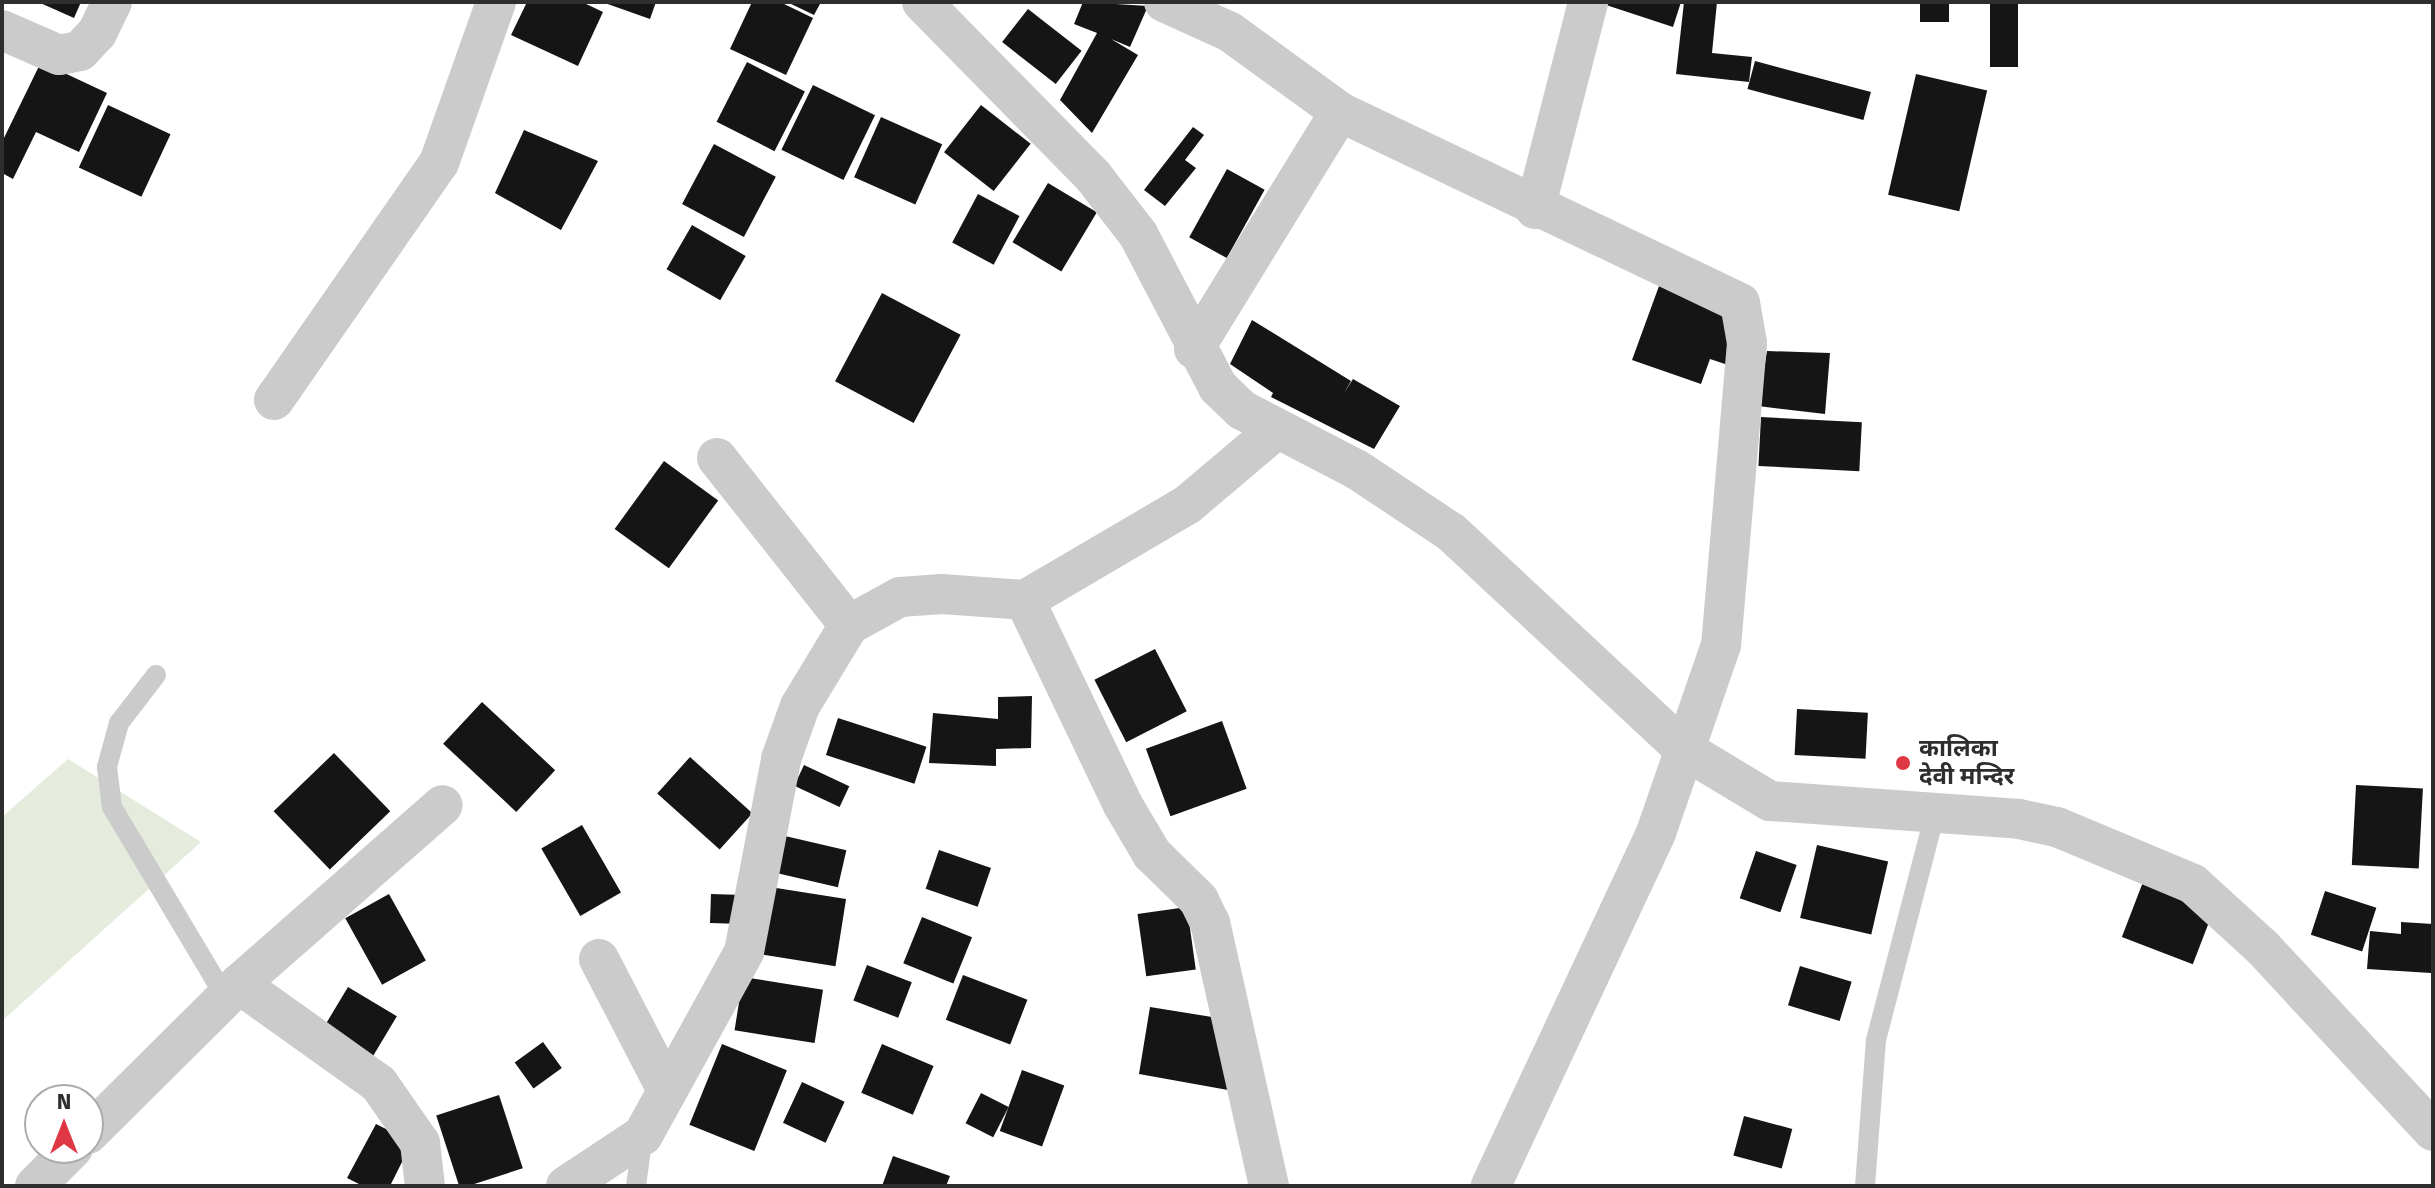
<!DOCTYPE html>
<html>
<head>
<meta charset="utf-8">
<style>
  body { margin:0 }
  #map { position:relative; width:2435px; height:1188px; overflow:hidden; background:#fff; font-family:"Fira Sans","Noto Sans Devanagari",sans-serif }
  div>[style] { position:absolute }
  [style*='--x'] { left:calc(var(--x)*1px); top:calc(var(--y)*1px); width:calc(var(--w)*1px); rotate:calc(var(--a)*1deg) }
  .green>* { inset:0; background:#e5ebdd }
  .building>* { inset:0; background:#151515; transform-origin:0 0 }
  .service>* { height:20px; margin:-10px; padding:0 10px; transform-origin:10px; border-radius:10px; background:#cbcbcb }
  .minor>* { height:40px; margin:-20px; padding:0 20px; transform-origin:20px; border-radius:20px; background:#cbcbcb }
  .dots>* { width:22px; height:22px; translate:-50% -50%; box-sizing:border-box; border:4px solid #fff; border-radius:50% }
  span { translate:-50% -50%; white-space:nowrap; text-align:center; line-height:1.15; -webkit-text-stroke:8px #fff; paint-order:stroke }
  .poi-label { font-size:24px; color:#2e2e2e; font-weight:700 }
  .left { translate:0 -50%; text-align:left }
  .frame { position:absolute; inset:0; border:4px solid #2e2e2e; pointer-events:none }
  .north { position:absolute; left:24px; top:1084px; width:80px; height:80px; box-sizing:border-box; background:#fff; border:2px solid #ababab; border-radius:50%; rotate:0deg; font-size:22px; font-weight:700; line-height:32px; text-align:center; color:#2e2e2e }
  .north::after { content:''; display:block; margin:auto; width:28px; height:36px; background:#df3744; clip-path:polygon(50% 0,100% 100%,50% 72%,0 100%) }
</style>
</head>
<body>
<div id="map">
  <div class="green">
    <i style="clip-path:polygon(68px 759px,201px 842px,2px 1021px,2px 817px)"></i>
  </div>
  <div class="building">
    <i style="clip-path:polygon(38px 2px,81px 2px,74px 18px)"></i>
    <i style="clip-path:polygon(527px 2px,582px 2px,603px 12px,578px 66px,511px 35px)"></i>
    <i style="clip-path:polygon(602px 2px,656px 2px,650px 19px)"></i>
    <i style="clip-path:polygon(752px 2px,780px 2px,813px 18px,786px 75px,730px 49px)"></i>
    <i style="clip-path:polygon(787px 2px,821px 2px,814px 15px)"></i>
    <i style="clip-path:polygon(1083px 2px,1148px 6px,1130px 47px,1111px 39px,1138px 55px,1092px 133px,1060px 100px,1097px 33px,1074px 24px)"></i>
    <i style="clip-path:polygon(1597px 2px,1681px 2px,1673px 27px)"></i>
    <i style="clip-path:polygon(1684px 2px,1717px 2px,1712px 53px,1752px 57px,1749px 82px,1676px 74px)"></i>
    <i style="left:1920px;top:2px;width:29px;height:20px"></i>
    <i style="left:1990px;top:2px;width:28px;height:65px"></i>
    <i style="left:1028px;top:9px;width:68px;height:42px;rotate:38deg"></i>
    <i style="left:1755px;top:61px;width:120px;height:29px;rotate:15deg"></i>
    <i style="clip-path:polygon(41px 62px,107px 93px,79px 152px,36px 132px,13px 179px,2px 173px,2px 142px)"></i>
    <i style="left:747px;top:62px;width:65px;height:67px;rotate:27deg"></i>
    <i style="left:1916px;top:74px;width:73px;height:124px;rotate:13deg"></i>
    <i style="left:813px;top:85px;width:69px;height:72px;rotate:26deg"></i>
    <i style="left:108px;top:105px;width:69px;height:69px;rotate:25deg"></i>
    <i style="left:981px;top:105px;width:63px;height:60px;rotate:38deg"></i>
    <i style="left:881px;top:117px;width:67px;height:66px;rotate:24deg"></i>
    <i style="clip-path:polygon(1193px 127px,1204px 135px,1185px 160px,1196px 168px,1165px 206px,1144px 190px)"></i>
    <i style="clip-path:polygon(524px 130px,598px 161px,561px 230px,495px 193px)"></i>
    <i style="left:714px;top:144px;width:70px;height:68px;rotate:28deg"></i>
    <i style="left:1227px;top:169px;width:43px;height:78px;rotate:29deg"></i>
    <i style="left:1048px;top:183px;width:57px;height:69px;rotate:31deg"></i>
    <i style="left:978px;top:194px;width:47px;height:55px;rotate:28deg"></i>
    <i style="left:692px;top:225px;width:62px;height:51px;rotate:30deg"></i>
    <i style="clip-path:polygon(1659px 286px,1728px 311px,1737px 368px,1710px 359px,1701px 384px,1632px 360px)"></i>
    <i style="left:882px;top:293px;width:89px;height:100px;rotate:28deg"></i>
    <i style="clip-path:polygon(1252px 320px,1351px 381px,1344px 393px,1353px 379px,1400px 406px,1374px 449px,1271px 397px,1273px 393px,1230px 364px)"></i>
    <i style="clip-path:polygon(1767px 351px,1830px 353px,1825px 414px,1758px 406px)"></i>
    <i style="left:1761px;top:417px;width:101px;height:49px;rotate:3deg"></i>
    <i style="left:664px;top:461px;width:67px;height:84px;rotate:36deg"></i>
    <i style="left:1155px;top:649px;width:70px;height:68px;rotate:63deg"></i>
    <i style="clip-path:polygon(1032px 696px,1031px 748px,996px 749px,996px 766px,929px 763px,933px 713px,998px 719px,998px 697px)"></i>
    <i style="left:482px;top:702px;width:100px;height:57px;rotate:43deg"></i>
    <i style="left:1797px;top:709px;width:71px;height:46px;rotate:3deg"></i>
    <i style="left:838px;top:718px;width:93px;height:39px;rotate:18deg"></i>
    <i style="left:1222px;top:721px;width:72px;height:81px;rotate:70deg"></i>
    <i style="left:334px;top:753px;width:81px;height:84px;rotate:46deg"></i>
    <i style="left:690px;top:757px;width:84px;height:49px;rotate:42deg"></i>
    <i style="left:804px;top:765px;width:50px;height:23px;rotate:25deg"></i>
    <i style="left:2356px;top:785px;width:67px;height:80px;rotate:3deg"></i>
    <i style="left:582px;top:825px;width:78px;height:47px;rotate:60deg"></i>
    <i style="left:785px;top:836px;width:63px;height:38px;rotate:13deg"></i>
    <i style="left:1817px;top:845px;width:73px;height:75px;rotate:13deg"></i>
    <i style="left:939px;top:850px;width:55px;height:41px;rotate:19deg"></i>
    <i style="left:1756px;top:851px;width:43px;height:50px;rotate:19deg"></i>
    <i style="left:2143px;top:882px;width:76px;height:59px;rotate:21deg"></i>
    <i style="left:770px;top:887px;width:77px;height:68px;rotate:9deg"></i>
    <i style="left:2325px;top:891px;width:54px;height:46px;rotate:18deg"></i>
    <i style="left:389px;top:894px;width:76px;height:50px;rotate:61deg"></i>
    <i style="left:711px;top:894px;width:24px;height:29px;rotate:2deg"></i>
    <i style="left:1187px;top:907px;width:63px;height:50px;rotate:82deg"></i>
    <i style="left:922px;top:917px;width:54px;height:50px;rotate:22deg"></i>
    <i style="clip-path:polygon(2401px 922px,2433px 924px,2431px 973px,2367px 969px,2370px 931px,2401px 934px)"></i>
    <i style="left:867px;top:965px;width:48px;height:38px;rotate:21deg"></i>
    <i style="left:1800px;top:966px;width:54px;height:41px;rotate:17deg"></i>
    <i style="left:963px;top:975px;width:69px;height:48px;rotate:21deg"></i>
    <i style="left:743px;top:977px;width:81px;height:54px;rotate:9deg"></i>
    <i style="left:348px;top:987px;width:57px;height:52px;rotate:31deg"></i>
    <i style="clip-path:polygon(1150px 1007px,1212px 1017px,1228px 1090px,1139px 1074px)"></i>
    <i style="left:543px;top:1042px;width:32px;height:35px;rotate:54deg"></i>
    <i style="left:722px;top:1044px;width:70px;height:87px;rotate:22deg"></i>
    <i style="left:882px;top:1044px;width:56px;height:53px;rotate:23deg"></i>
    <i style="left:1022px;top:1070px;width:45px;height:65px;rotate:20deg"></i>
    <i style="left:802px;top:1082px;width:47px;height:45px;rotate:25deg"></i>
    <i style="left:981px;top:1093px;width:31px;height:34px;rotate:27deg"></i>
    <i style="left:499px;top:1095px;width:77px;height:66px;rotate:72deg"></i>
    <i style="left:1744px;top:1116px;width:50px;height:41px;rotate:15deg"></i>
    <i style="clip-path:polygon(376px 1124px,412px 1142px,390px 1186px,363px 1186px,347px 1178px)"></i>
    <i style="clip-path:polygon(893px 1156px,950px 1176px,946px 1186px,882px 1186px)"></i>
  </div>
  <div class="service">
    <i style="--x:156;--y:675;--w:61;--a:127.6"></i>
    <i style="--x:119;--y:723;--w:46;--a:105.3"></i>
    <i style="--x:107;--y:767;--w:40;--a:82.9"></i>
    <i style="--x:112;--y:807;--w:222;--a:59.2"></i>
    <i style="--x:636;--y:1186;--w:51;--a:-82.2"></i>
    <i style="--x:1865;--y:1186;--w:146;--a:-85.7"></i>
    <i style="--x:1876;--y:1040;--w:234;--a:-75.4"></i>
  </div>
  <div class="minor">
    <i style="--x:922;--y:2;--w:244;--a:45.5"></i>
    <i style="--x:1093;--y:176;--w:73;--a:52.2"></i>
    <i style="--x:1138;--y:234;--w:173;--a:62.4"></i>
    <i style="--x:1218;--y:387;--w:33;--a:44"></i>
    <i style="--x:1242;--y:410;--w:128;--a:27.4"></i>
    <i style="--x:1356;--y:469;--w:114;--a:33.6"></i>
    <i style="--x:1451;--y:532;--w:320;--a:43"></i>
    <i style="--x:1685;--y:750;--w:99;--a:31"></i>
    <i style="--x:1770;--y:801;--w:250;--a:4.1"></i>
    <i style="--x:2019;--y:819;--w:39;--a:12"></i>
    <i style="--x:2057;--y:827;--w:147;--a:22.7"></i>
    <i style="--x:2193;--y:884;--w:95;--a:42.4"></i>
    <i style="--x:2263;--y:948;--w:250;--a:47.1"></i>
    <i style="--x:1164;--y:2;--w:72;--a:24.4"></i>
    <i style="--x:1230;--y:32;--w:136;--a:36"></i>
    <i style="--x:1340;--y:112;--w:443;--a:25.5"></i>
    <i style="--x:1740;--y:303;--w:41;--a:80.1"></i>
    <i style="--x:1747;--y:343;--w:303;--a:94.9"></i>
    <i style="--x:1721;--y:645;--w:199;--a:109.1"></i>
    <i style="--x:1656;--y:833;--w:390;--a:115.1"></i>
    <i style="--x:2;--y:30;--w:62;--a:23.7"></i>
    <i style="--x:59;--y:55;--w:21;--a:-11"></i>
    <i style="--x:80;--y:51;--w:25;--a:-47"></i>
    <i style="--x:97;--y:33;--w:34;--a:-64"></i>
    <i style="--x:1535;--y:209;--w:214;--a:-75.6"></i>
    <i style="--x:1194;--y:349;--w:278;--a:-58.4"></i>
    <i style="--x:274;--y:400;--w:289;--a:-55.2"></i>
    <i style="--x:439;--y:163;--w:171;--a:-70.5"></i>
    <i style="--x:717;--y:458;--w:213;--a:51.7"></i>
    <i style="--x:599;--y:959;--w:145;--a:62.6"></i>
    <i style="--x:239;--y:984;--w:172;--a:35.5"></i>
    <i style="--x:379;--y:1084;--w:72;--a:55.2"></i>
    <i style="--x:420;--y:1143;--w:43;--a:83.4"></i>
    <i style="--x:88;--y:1134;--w:213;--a:-44.8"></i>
    <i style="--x:239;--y:984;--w:271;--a:-41.3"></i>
    <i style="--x:35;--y:1186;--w:54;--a:-45"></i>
    <i style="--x:566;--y:1186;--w:92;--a:-33.5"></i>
    <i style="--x:643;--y:1135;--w:209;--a:-61.1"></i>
    <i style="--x:744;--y:952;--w:197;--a:-79.1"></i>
    <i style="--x:781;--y:759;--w:56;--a:-70.3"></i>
    <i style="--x:800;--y:706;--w:95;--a:-58.8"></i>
    <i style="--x:849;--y:625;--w:58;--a:-28.8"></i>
    <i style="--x:900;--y:597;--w:42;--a:-4.1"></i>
    <i style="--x:942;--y:594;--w:83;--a:4.1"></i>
    <i style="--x:1269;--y:1186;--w:270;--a:-102.6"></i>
    <i style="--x:1210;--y:923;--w:25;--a:-116"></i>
    <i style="--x:1199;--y:900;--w:66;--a:-135.6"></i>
    <i style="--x:1152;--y:854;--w:57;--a:-120.6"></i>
    <i style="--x:1123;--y:805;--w:227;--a:-115.6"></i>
    <i style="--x:1025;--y:600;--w:188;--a:-30.4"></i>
    <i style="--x:1187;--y:505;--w:118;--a:-40.2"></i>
  </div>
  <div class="dots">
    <i style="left:1903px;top:763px;background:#df3744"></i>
  </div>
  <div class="poi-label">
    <span class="left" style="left:1919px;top:763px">कालिका<br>देवी मन्दिर</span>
  </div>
  <div class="frame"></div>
  <div class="north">N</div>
</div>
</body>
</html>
